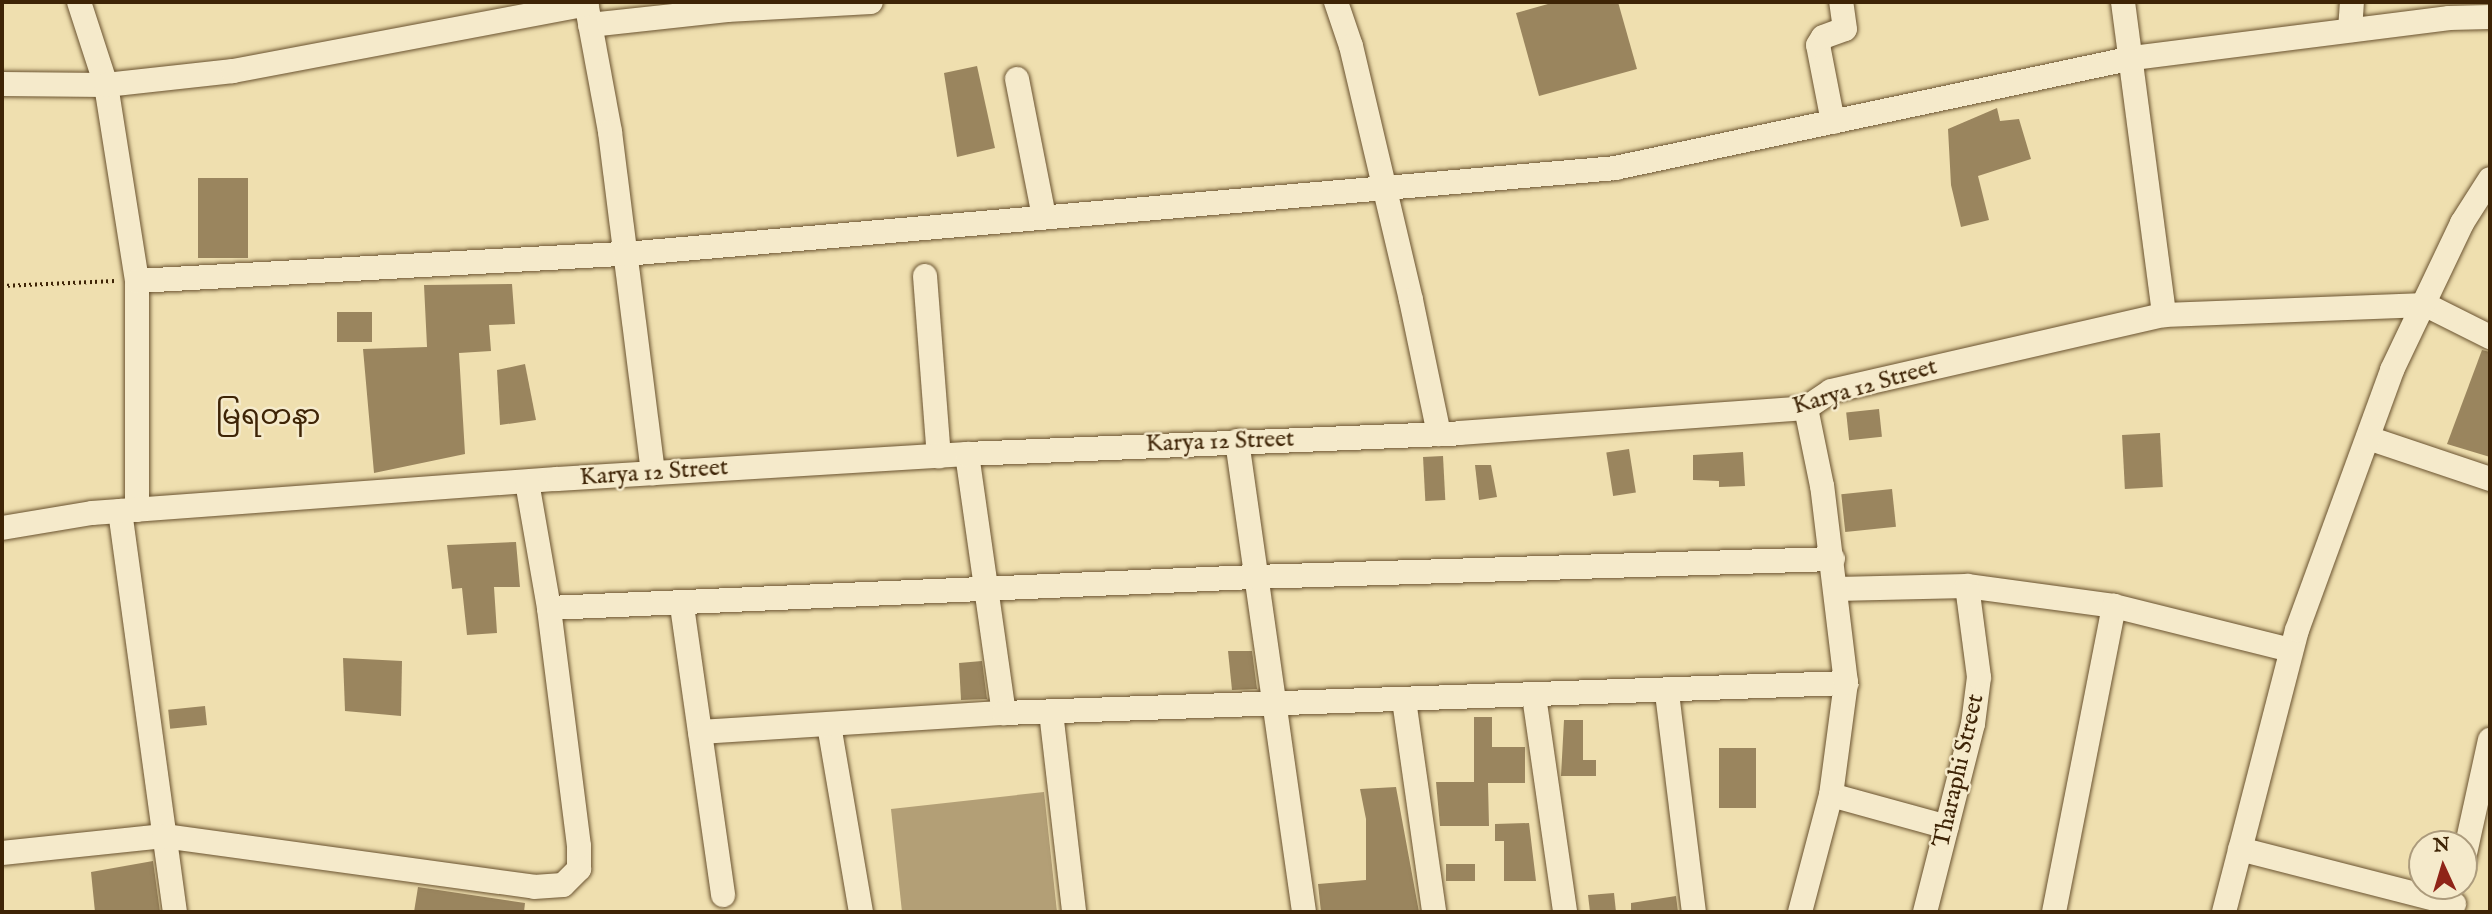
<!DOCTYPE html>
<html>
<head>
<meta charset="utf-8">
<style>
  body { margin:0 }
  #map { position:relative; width:2492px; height:914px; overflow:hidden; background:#efdfaf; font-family:"IM FELL English","Noto Sans Myanmar",serif }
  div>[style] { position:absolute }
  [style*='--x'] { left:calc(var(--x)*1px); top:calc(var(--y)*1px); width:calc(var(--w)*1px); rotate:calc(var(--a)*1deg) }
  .water>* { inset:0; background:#b39f76 }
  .building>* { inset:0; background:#9a855e; transform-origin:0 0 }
  .path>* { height:3.5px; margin-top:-1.75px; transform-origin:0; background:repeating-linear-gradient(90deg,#3e2406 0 2px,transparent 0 5.5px) }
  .roads { filter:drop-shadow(0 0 2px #6a5330) drop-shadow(0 0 2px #6a5330) }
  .minor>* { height:24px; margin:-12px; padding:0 12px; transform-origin:12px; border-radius:12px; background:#f5eacb }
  span { translate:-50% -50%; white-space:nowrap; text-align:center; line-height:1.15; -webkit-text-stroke:5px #f5eacb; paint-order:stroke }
  .street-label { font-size:24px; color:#3e2406 }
  .quarter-label { font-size:28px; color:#3e2406 }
  .frame { position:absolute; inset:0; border:4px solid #3e2406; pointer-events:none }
  .north { position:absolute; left:2408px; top:830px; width:70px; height:70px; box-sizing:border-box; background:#f5eacb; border:2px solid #ac9b7c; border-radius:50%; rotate:356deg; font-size:19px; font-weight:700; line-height:28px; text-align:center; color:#3e2406 }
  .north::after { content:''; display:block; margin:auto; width:24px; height:32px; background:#8f2418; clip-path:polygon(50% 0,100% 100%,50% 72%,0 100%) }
</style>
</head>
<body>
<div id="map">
  <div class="water">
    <i style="clip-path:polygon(1044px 792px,1057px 912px,902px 912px,891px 809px)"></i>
  </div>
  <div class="building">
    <i style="clip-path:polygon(1555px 2px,1618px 2px,1637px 69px,1539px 96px,1516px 13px)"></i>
    <i style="clip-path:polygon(977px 66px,995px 148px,957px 157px,944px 73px)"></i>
    <i style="clip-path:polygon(1997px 108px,2000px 121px,2019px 119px,2031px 159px,1978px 176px,1989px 220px,1961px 227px,1951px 185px,1948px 129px)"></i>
    <i style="left:198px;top:178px;width:50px;height:80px"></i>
    <i style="clip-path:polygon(512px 284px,515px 324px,489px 325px,491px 351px,459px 353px,465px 454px,374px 473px,363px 349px,427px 347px,424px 285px)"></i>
    <i style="left:337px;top:312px;width:35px;height:30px"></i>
    <i style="clip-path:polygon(2482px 350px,2490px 352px,2490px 457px,2447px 444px)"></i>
    <i style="clip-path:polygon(525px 364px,536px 420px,500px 425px,497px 370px)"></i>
    <i style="left:1879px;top:409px;width:28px;height:33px;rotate:84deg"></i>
    <i style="left:2160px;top:433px;width:54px;height:38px;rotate:87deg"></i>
    <i style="left:1629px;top:449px;width:44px;height:23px;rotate:81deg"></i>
    <i style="clip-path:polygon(1743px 452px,1745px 486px,1719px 487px,1719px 481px,1693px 480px,1693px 455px)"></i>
    <i style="left:1443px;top:456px;width:44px;height:20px;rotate:87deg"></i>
    <i style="clip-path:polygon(1475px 465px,1491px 465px,1497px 497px,1479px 500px)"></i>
    <i style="left:1892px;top:489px;width:38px;height:51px;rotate:84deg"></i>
    <i style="clip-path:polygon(516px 542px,520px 587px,494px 587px,497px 633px,467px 635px,462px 588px,452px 589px,447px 545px)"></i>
    <i style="clip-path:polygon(1228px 651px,1252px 651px,1257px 689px,1232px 690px)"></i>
    <i style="clip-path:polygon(343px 658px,402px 661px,401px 716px,345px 711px)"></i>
    <i style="clip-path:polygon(982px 661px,987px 699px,961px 700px,959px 663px)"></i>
    <i style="left:205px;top:706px;width:19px;height:37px;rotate:84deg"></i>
    <i style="clip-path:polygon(1474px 717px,1492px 717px,1492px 747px,1525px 747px,1525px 783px,1488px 783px,1489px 826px,1440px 826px,1436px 782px,1474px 782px)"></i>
    <i style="clip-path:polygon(1564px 720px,1583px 720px,1583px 760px,1596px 760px,1596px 776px,1561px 776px)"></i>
    <i style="left:1719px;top:748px;width:37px;height:60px"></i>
    <i style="clip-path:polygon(1396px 787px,1419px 912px,1321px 912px,1318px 884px,1366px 880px,1366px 819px,1360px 789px)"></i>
    <i style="clip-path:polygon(1529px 823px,1536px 881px,1504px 881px,1504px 841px,1495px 841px,1495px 824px)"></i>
    <i style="clip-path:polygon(153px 861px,160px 912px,95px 912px,91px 872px)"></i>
    <i style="left:1446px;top:864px;width:29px;height:17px"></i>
    <i style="clip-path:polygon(418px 887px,525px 903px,524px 912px,414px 912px)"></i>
    <i style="clip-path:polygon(1614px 893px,1616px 912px,1590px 912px,1588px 895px)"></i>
    <i style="clip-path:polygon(1676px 896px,1678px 912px,1631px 912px,1631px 903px)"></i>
  </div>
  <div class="path">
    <i style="--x:2;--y:286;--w:113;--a:-2.5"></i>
  </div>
  <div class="roads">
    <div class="minor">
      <i style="--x:79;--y:2;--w:87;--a:72"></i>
      <i style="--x:106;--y:85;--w:198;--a:81"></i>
      <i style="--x:137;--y:281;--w:229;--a:90"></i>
      <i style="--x:586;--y:2;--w:132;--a:79.5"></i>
      <i style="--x:610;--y:132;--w:344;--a:82.8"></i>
      <i style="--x:1336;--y:2;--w:46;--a:71.2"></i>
      <i style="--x:1351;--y:46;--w:261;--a:76.7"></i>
      <i style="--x:1411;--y:300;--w:137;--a:78.2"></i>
      <i style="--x:2123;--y:2;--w:316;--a:82.5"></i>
      <i style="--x:590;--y:25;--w:138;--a:-6.2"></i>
      <i style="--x:727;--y:10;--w:144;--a:-3.2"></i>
      <i style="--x:2350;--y:30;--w:28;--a:-86"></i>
      <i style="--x:1017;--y:79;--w:141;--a:78.9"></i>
      <i style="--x:2;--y:84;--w:104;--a:0.6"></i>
      <i style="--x:106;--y:85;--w:128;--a:-6.3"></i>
      <i style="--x:233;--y:71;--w:360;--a:-10.7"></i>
      <i style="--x:1833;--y:122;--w:78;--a:-101"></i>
      <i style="--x:1818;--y:45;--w:9;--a:-58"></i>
      <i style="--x:1823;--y:37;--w:23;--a:-20"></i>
      <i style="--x:1845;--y:29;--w:27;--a:-98"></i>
      <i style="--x:925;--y:276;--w:181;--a:85.6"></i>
      <i style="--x:137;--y:281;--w:489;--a:-3.2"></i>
      <i style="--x:625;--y:254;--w:994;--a:-4.96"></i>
      <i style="--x:1615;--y:168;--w:530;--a:-11.99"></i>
      <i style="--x:2133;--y:58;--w:319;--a:-7.2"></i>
      <i style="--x:2449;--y:18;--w:41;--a:-1.4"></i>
      <i style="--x:2368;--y:438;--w:129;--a:18.6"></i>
      <i style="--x:1237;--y:441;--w:476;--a:81.9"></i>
      <i style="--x:967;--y:454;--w:262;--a:81.9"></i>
      <i style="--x:120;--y:511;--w:405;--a:82.2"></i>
      <i style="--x:2;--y:528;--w:91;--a:-9.5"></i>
      <i style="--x:92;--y:513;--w:466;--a:-4.2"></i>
      <i style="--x:557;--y:479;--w:411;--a:-3.5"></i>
      <i style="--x:967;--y:454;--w:492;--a:-2.4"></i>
      <i style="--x:1459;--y:433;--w:348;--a:-4.1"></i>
      <i style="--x:1806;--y:408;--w:30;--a:-34"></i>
      <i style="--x:1831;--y:391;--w:342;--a:-12.9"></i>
      <i style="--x:2164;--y:315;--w:262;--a:-2.2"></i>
      <i style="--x:2426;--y:305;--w:72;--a:26.6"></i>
      <i style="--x:1836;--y:589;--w:131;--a:-1.3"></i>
      <i style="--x:1967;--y:586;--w:148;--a:7.7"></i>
      <i style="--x:2114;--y:606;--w:182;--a:14"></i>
      <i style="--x:682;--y:606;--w:292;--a:81.9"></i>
      <i style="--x:549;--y:608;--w:706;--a:-2.52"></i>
      <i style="--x:1254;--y:577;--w:579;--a:-1.78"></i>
      <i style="--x:1667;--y:693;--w:221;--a:83"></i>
      <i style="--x:1534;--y:696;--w:218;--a:81.8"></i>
      <i style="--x:1404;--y:700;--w:214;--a:81.9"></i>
      <i style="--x:1051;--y:712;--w:201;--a:83.4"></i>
      <i style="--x:829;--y:725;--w:190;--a:80.3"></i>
      <i style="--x:700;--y:732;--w:305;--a:-3.6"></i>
      <i style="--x:1004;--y:713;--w:843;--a:-2.04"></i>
      <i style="--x:1831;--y:795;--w:120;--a:15.4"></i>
      <i style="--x:2240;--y:849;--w:221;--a:14.4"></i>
      <i style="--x:2;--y:853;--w:163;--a:-6"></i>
      <i style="--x:164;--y:836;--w:373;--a:7.8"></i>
      <i style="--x:534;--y:887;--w:29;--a:-4"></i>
      <i style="--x:563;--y:885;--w:23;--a:-45"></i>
      <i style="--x:579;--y:869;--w:23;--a:-90"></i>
      <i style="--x:579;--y:846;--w:240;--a:-97.2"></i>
      <i style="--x:549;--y:608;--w:128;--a:-99.9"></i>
      <i style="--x:2464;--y:858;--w:121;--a:-77.6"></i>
      <i style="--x:1800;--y:912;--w:121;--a:-75.2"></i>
      <i style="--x:1831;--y:795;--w:113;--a:-82.4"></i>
      <i style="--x:1846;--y:683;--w:198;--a:-96.9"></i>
      <i style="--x:1822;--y:486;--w:80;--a:-101.6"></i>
      <i style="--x:1925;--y:912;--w:194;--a:-75.7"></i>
      <i style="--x:1973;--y:724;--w:47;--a:-82.7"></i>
      <i style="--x:1979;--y:677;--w:92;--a:-97.5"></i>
      <i style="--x:2054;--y:912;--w:312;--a:-78.9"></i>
      <i style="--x:2224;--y:912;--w:291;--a:-75.5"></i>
      <i style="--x:2297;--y:630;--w:277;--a:-69.9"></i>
      <i style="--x:2392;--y:370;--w:163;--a:-64.5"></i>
      <i style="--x:2462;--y:223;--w:52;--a:-57.5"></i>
    </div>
  </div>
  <div class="street-label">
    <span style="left:1865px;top:387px;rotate:-16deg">Karya 12 Street</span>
    <span style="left:1220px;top:442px;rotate:-2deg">Karya 12 Street</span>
    <span style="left:654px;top:473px;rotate:-4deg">Karya 12 Street</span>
    <span style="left:1959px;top:771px;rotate:-77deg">Tharaphi Street</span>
  </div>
  <div class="quarter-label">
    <span style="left:268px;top:417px">မြရတနာ</span>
  </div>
  <div class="frame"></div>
  <div class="north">N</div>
</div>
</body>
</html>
